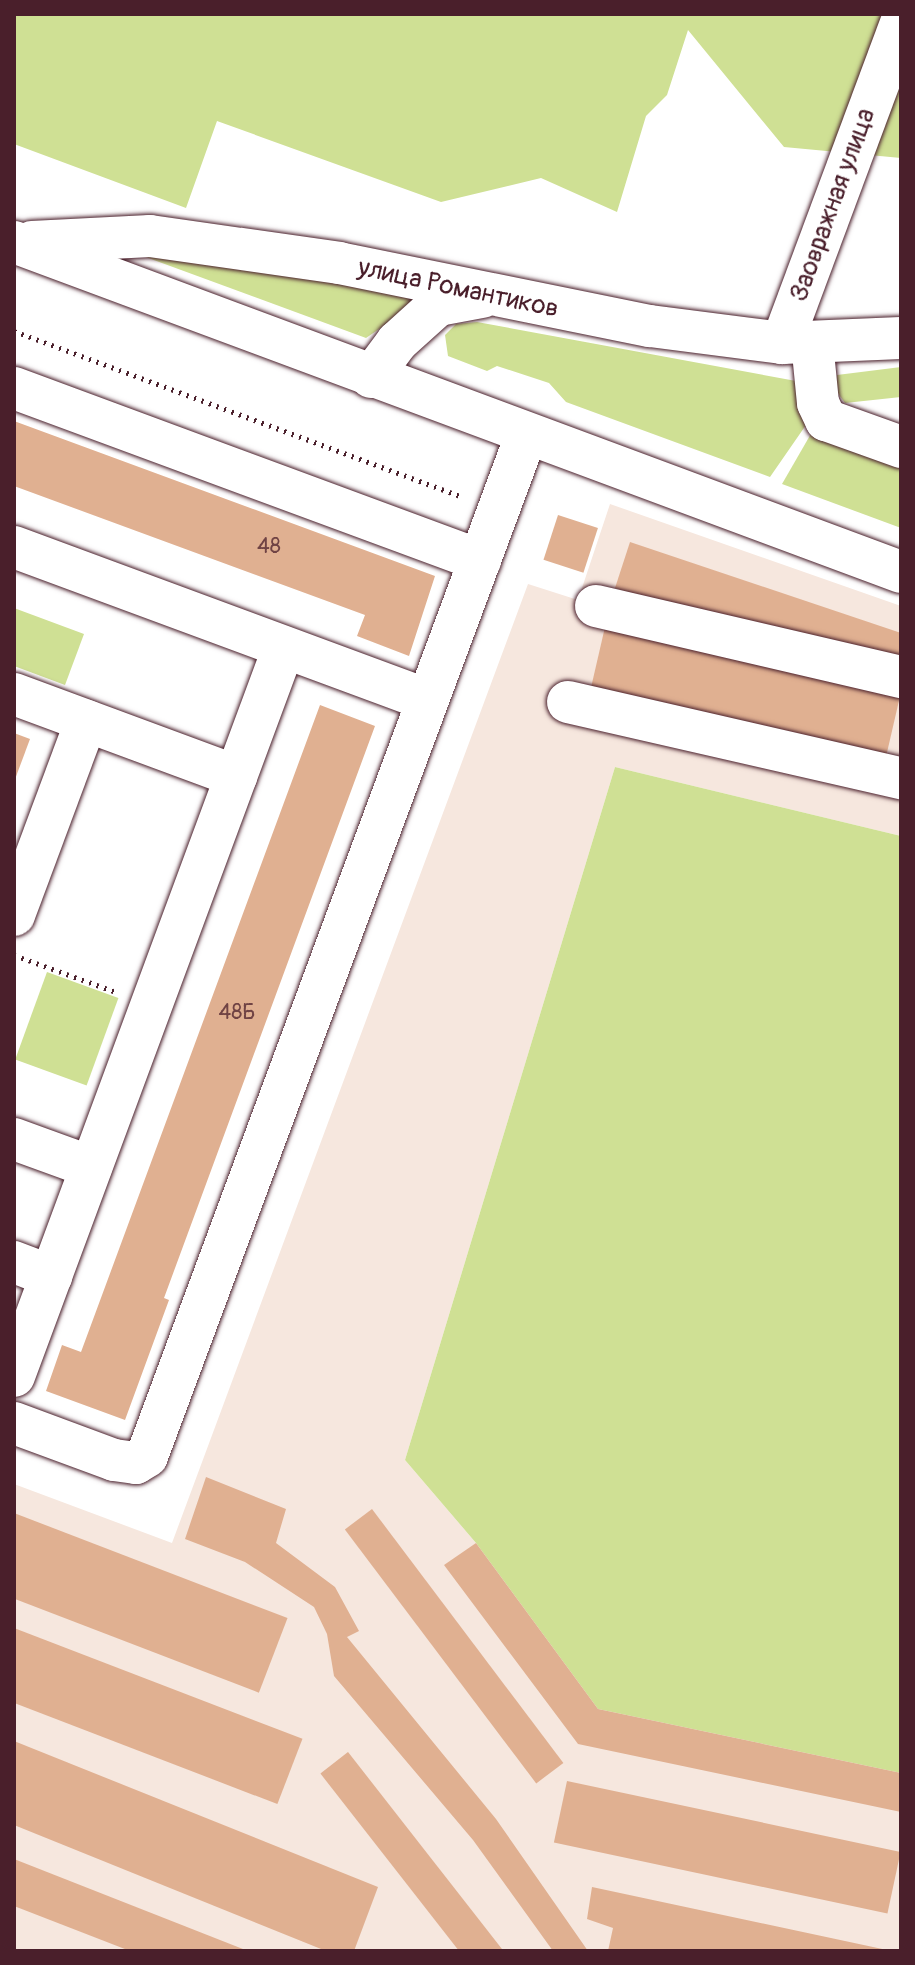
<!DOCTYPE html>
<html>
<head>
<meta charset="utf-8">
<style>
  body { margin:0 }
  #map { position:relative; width:915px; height:1965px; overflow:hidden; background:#fff; font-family:Pangolin,sans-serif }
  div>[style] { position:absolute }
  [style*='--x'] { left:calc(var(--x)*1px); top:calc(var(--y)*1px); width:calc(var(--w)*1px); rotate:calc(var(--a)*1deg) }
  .built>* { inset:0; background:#f6e7de }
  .green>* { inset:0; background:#cfe094; transform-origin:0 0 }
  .building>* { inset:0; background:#e0b091; transform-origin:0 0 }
  .path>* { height:5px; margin-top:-2.5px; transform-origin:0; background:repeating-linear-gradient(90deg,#4a1f2b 0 2px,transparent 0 8px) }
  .roads { filter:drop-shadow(0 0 2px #4a1f2b) drop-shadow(0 0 2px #4a1f2b) }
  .minor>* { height:42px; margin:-21px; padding:0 21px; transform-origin:21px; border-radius:21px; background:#fff }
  span { translate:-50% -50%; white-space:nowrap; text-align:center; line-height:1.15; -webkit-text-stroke:6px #fff; paint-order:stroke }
  .number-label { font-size:22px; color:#704344 }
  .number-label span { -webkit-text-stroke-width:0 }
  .street-label { font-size:26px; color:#4a1f2b }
  .frame { position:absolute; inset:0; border:16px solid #4a1f2b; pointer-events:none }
</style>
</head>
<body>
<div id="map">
  <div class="built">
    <i style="clip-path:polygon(610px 504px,901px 606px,901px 836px,615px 767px,405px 1460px,476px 1543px,598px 1709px,901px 1773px,901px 1951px,14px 1951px,14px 1484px,172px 1543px,528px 584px,578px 600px)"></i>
  </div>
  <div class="green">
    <i style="clip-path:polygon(14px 14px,901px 14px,901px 158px,784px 147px,688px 30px,667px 95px,646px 116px,617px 212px,541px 178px,441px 202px,217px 121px,186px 208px,14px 144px)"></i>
    <i style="clip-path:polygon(132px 252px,405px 285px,417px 303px,366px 338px)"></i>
    <i style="clip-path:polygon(477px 322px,796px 381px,806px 425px,770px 477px,566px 402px,549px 383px,497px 366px,487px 371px,448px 356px,445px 335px,456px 324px)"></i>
    <i style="clip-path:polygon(901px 367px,901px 397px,845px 403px,837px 392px,837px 375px)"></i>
    <i style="clip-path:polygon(812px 432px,901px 464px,901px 528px,782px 484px)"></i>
    <i style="clip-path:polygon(14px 608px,84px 634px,65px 685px,14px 666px)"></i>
    <i style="clip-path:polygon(615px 767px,901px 836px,901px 1773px,598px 1709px,476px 1543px,405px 1460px)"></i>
    <i style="left:47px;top:972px;width:76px;height:93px;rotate:20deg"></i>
  </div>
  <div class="building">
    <i style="clip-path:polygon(14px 421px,435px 576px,409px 656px,357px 636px,365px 615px,14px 486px)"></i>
    <i style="left:558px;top:515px;width:42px;height:47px;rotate:18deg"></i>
    <i style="clip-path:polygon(630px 542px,901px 633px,901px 666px,796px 648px,615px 588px)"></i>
    <i style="left:605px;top:627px;width:303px;height:69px;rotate:13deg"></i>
    <i style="clip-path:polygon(320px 705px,375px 726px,164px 1298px,169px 1300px,125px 1420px,46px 1391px,62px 1345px,81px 1352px)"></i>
    <i style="clip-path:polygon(14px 733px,30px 739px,14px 782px)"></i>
    <i style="clip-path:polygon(206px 1477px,286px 1509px,276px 1543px,335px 1587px,359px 1631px,347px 1637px,496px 1819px,588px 1951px,553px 1951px,473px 1840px,334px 1676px,327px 1634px,314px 1607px,245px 1562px,185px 1539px)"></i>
    <i style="left:372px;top:1509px;width:318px;height:34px;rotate:53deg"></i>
    <i style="left:14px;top:1513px;width:293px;height:80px;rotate:21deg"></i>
    <i style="clip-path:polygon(476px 1543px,598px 1709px,901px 1773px,901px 1812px,578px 1744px,444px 1565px)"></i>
    <i style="left:14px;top:1628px;width:309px;height:70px;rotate:21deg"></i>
    <i style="clip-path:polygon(14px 1741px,378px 1887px,354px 1951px,326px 1951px,14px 1825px)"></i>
    <i style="left:348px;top:1752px;width:252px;height:35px;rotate:52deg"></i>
    <i style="left:567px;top:1781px;width:341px;height:63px;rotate:12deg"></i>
    <i style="clip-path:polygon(14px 1859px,248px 1951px,130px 1951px,14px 1906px)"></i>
    <i style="clip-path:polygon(592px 1887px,887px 1950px,887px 1951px,608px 1951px,613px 1928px,587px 1919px)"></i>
  </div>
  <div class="path">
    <i style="--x:14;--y:331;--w:479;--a:20.3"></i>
    <i style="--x:14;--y:955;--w:109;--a:19.9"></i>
  </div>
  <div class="roads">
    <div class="minor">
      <i style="--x:14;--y:242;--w:946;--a:20.41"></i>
      <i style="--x:32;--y:242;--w:118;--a:-2.9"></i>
      <i style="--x:150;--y:236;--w:191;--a:8.1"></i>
      <i style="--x:339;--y:263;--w:317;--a:11.5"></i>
      <i style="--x:650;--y:326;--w:133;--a:7.3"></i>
      <i style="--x:782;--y:343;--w:119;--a:-2.4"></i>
      <i style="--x:812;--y:342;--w:61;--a:84.4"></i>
      <i style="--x:818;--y:403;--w:19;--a:65"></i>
      <i style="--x:826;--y:420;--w:80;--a:19.8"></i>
      <i style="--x:782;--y:343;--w:341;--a:-69.6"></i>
      <i style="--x:371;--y:377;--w:44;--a:-53.4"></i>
      <i style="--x:397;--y:342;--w:55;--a:-42.1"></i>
      <i style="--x:438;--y:305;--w:45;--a:-10.3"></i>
      <i style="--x:14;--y:388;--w:497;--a:20.3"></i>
      <i style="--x:14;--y:547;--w:441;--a:20.3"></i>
      <i style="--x:596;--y:606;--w:313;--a:13.1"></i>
      <i style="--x:14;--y:694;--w:237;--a:20.3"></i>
      <i style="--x:568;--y:702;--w:342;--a:12.9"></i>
      <i style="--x:14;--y:915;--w:207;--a:-69.6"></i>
      <i style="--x:14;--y:1139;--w:82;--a:20"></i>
      <i style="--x:14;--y:1262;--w:40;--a:21"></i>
      <i style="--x:14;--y:1376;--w:777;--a:-69.68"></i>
      <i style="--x:14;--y:1423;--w:107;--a:20.3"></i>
      <i style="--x:114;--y:1460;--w:22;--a:8"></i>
      <i style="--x:136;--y:1463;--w:13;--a:-32"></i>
      <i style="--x:147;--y:1456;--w:1088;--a:-69.62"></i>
    </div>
  </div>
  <div class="number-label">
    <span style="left:269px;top:547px">48</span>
    <span style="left:237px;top:1013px">48Б</span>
  </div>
  <div class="street-label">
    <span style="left:833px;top:205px;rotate:-70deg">Заовражная улица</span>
    <span style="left:458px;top:289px;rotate:12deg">улица Романтиков</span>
  </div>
  <div class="frame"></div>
</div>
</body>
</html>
